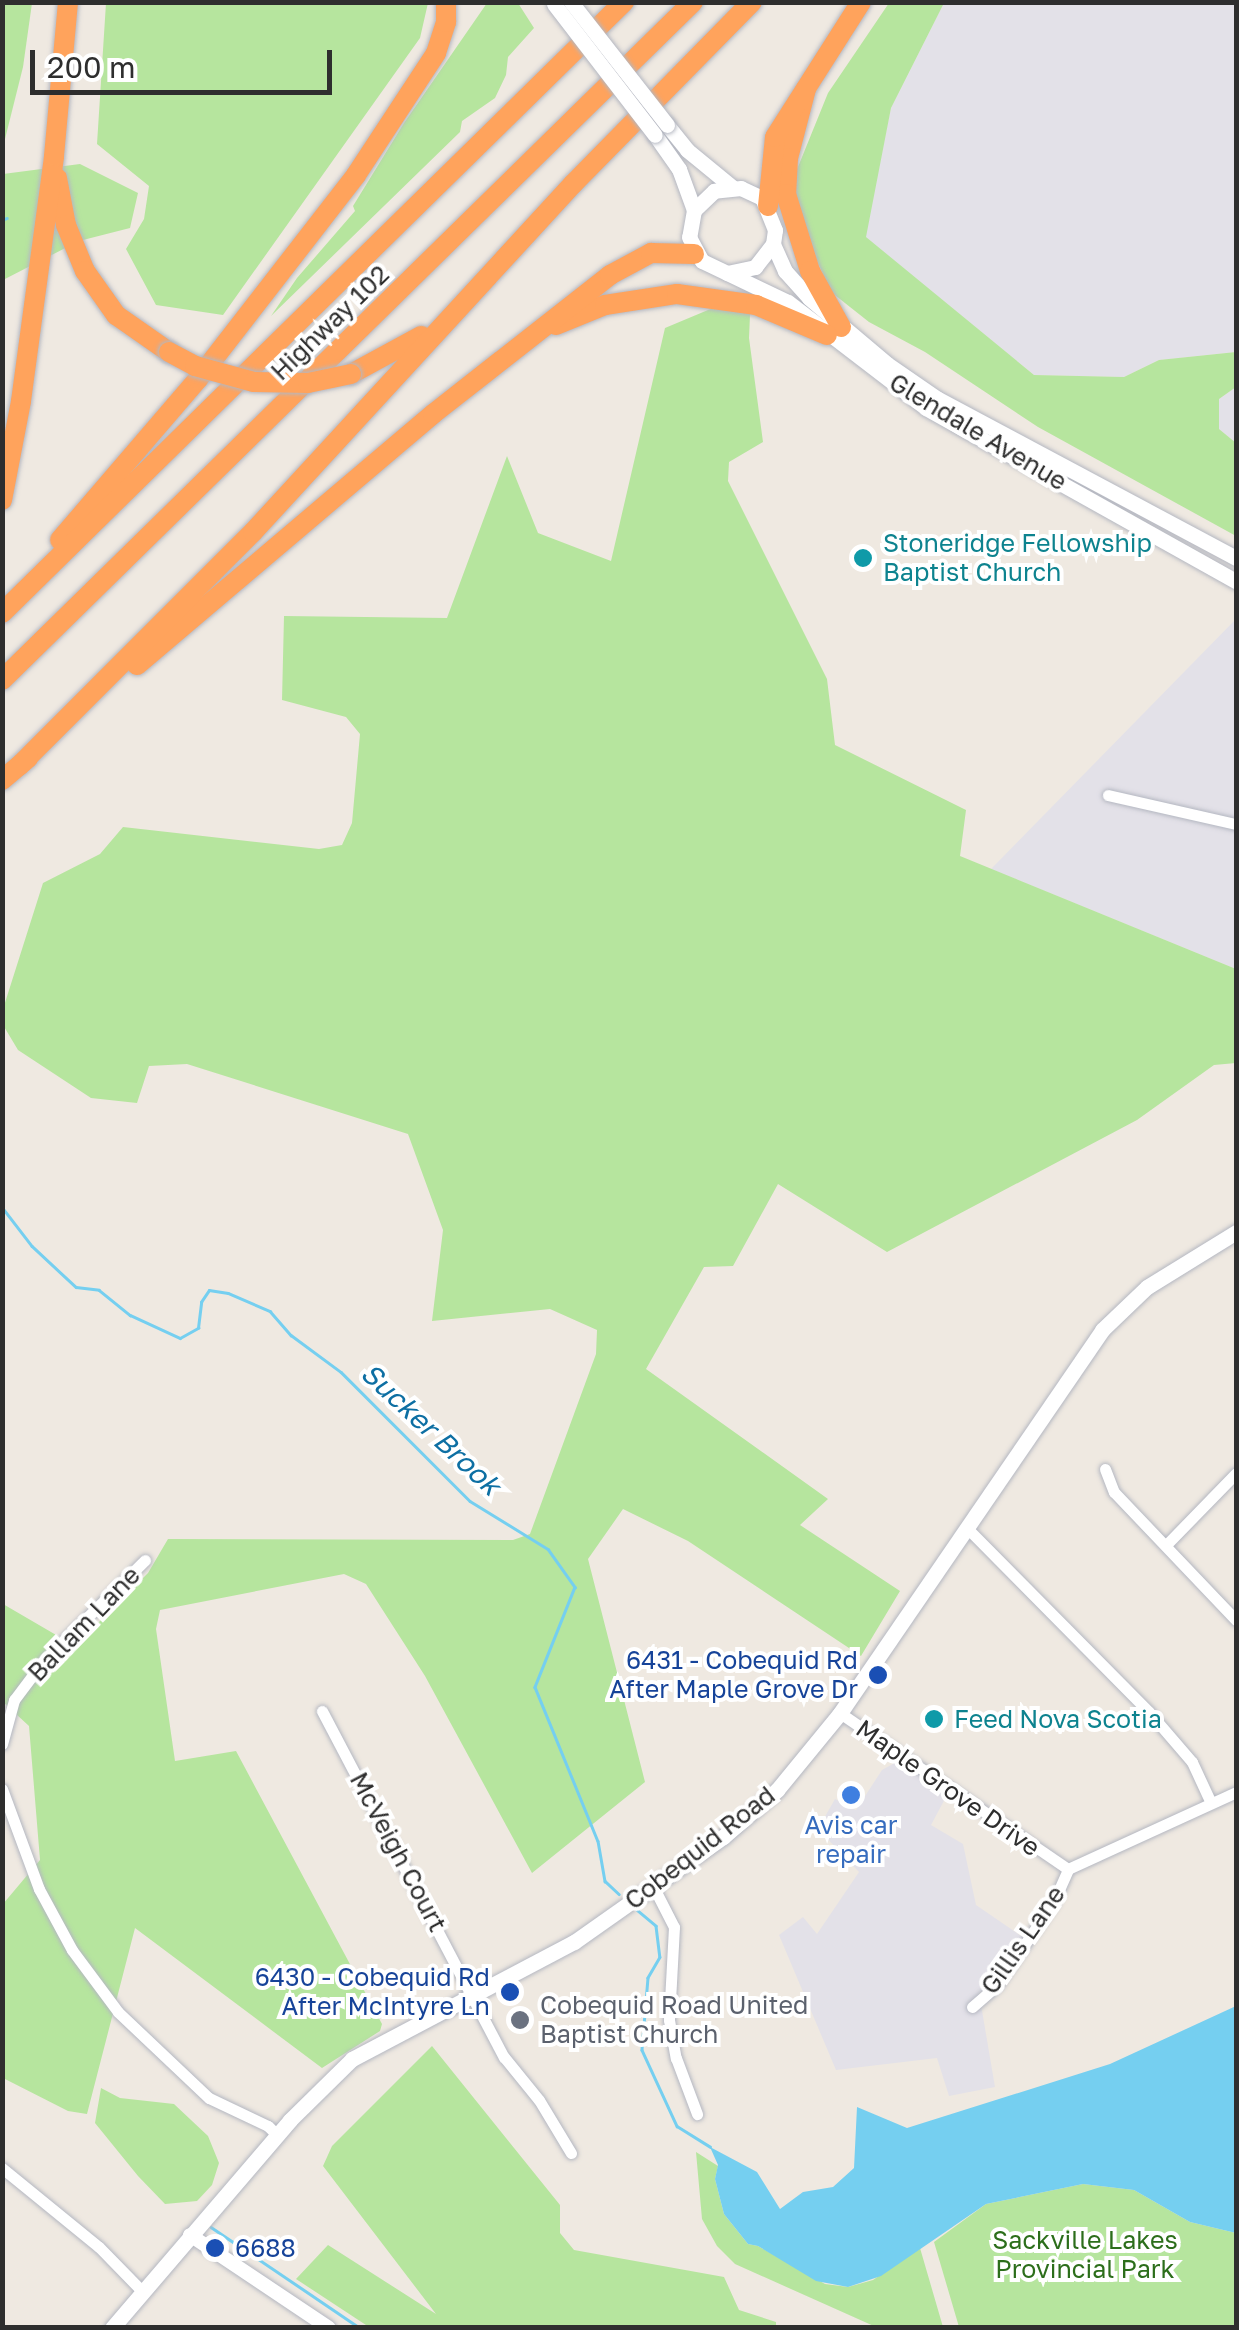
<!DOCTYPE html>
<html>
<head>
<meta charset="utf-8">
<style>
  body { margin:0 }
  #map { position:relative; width:1239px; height:2330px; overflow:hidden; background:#efe9e1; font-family:"Golos Text",sans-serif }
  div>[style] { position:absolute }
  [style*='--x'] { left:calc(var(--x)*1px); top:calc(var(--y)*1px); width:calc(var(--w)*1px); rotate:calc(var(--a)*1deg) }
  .industrial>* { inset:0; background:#e3e1e8 }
  .green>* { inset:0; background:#b6e59e }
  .water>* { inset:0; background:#75cff0 }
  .stream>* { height:2.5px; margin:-1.25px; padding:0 1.25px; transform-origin:1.25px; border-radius:1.25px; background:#75cff0 }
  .roads { filter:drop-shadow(0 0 2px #b4b7c1) drop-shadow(0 0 2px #b4b7c1) }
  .minor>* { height:11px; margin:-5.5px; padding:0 5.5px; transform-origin:5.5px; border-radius:5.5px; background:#fff }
  .tertiary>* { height:14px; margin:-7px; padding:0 7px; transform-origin:7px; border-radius:7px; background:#fff }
  .secondary>* { height:15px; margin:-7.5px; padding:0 7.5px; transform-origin:7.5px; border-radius:7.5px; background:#fff }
  .motorway>* { height:20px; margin:-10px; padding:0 10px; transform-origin:10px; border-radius:10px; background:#ffa35c }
  .bridges { filter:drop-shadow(0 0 2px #b4b7c1) drop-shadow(0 0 2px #b4b7c1) }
  .secondary-bridge>* { height:15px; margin:-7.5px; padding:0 7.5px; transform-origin:7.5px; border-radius:7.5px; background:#fff }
  .motorway-bridge>* { height:20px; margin:-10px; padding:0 10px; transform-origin:10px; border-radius:10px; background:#ffa35c }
  .dots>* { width:28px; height:28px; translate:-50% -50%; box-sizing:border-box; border:5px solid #fff; border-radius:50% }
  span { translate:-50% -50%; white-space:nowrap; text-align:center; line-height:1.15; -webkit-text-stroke:8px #fff; paint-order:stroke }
  .street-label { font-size:25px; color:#2e2e2e }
  .culture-label { font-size:25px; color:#0d838f }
  .left { translate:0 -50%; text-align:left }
  .transit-label { font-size:25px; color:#164399 }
  .right { translate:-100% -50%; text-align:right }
  .shop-label { font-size:25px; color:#366cbe }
  .worship-label { font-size:25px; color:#5b616d }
  .park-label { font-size:25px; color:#2c6e1b }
  .water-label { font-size:28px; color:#0d6fa3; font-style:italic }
  .frame { position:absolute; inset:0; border:5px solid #2e2e2e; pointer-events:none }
  .scale { position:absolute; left:30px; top:50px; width:302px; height:45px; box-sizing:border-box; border:5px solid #2e2e2e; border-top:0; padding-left:12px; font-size:30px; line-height:35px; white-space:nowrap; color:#2e2e2e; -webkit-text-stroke:8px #fff; paint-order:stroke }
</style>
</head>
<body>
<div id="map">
  <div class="industrial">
    <i style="clip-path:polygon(944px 3px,1236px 3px,1236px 352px,1159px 360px,1124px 377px,1034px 375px,865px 237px,891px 108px)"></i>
    <i style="clip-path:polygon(1236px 387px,1236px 443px,1219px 429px,1219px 399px)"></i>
    <i style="clip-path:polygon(1236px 619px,1236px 969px,991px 869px)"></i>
    <i style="clip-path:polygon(900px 1760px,947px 1795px,931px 1825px,963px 1844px,976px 1905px,1027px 1940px,999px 1980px,979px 1993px,995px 2087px,949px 2096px,937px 2058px,836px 2070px,779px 1935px,803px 1917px,817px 1934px,859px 1872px,818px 1829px,835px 1799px,856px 1810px,882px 1770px)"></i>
  </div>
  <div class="green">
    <i style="clip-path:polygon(3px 2px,32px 3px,23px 67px,3px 147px)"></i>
    <i style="clip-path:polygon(428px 3px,420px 38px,223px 315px,156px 305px,126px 249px,144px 219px,149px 186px,97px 144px,106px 3px)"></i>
    <i style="clip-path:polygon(487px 3px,518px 3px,534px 28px,508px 57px,506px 75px,495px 98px,462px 121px,460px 132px,271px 316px,297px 278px,355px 211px,353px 206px,404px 123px)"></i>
    <i style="clip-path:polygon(889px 3px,944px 3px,891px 108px,866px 237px,1034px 375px,1124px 377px,1159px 360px,1236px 352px,1236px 387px,1219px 399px,1219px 429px,1236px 443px,1236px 536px,1038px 427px,925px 352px,869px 322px,831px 292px,787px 194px,828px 93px)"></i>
    <i style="clip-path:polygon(80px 164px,138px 193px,130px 228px,79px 241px,3px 280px,3px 174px)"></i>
    <i style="clip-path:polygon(751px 292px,749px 338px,763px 442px,729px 462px,728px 481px,827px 679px,835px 745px,966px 810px,960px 856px,1236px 969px,1236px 1063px,1214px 1065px,1137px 1120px,887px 1252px,778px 1184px,733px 1266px,704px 1267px,646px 1369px,828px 1499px,800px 1525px,900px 1591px,861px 1656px,688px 1541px,623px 1509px,588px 1559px,645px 1782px,532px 1873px,425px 1676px,366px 1584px,344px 1574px,160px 1610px,156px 1629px,175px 1761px,236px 1751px,382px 2024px,380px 2031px,322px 2068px,135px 1928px,87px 2114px,68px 2111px,3px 2078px,3px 1904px,40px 1860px,29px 1726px,3px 1702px,3px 1604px,75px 1646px,148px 1573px,168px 1539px,513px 1540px,530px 1534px,596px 1354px,597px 1330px,550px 1309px,432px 1321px,443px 1230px,408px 1134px,187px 1064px,149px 1066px,137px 1103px,91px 1098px,18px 1050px,3px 1025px,3px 1009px,43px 883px,100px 854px,123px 827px,319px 849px,342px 845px,352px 823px,360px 734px,346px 717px,282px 700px,284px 616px,447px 618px,507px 456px,538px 533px,611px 561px,665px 328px)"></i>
    <i style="clip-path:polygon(432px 2046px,560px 2205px,560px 2233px,574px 2250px,724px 2277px,739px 2310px,776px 2322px,776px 2327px,369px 2327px,296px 2279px,328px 2245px,436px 2314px,323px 2166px,332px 2146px)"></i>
    <i style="clip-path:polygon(101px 2088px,120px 2098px,174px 2104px,208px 2136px,219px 2163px,212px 2185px,197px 2201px,165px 2204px,138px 2176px,95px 2123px)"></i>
    <i style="clip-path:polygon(696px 2152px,718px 2166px,715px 2179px,724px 2214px,748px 2244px,758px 2246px,825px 2284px,848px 2287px,873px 2280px,920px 2248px,943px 2327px,876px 2327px,735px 2264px,717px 2246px,702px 2219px)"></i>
    <i style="clip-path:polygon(1083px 2184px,1134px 2190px,1190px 2222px,1236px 2233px,1236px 2327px,959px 2327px,934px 2242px,986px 2204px)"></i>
  </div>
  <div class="water">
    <i style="clip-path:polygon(1236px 2006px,1236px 2233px,1190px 2222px,1134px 2190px,1083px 2184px,986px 2204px,881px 2276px,848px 2287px,816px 2281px,758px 2246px,748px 2244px,724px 2214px,715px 2179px,718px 2165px,710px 2147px,757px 2172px,780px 2209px,803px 2192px,833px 2187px,854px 2168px,857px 2107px,907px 2128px,1110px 2064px)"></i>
  </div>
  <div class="stream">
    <i style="--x:2;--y:220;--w:5;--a:-22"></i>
    <i style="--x:2;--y:1207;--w:49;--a:52.4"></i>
    <i style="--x:32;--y:1246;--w:60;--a:43"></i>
    <i style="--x:76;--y:1287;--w:23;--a:7"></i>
    <i style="--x:99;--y:1290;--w:40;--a:39"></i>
    <i style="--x:130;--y:1315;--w:55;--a:24.7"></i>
    <i style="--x:180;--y:1338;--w:21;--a:-29"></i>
    <i style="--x:198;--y:1328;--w:26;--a:-83"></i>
    <i style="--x:201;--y:1302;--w:14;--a:-56"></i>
    <i style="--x:209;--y:1290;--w:19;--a:9"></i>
    <i style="--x:228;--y:1293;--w:46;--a:23.2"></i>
    <i style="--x:270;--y:1311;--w:32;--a:49"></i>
    <i style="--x:291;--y:1335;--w:62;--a:36.5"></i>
    <i style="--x:341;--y:1372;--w:182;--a:45"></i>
    <i style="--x:470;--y:1501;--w:92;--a:31.6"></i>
    <i style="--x:548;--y:1549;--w:47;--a:54.6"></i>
    <i style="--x:575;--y:1587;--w:108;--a:111.8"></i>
    <i style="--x:535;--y:1687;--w:166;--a:67.8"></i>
    <i style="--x:598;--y:1841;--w:41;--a:80.1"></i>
    <i style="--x:605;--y:1881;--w:19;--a:43"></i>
    <i style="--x:636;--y:1909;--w:26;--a:40"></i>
    <i style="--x:656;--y:1926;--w:31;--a:83"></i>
    <i style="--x:660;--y:1957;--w:24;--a:120"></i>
    <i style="--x:648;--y:1978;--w:72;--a:94.8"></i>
    <i style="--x:642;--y:2050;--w:84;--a:65.3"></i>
    <i style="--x:677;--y:2126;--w:39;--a:32"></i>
    <i style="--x:211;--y:2227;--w:180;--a:34.1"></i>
  </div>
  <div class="roads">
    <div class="minor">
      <i style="--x:1108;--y:795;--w:131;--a:12.8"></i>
      <i style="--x:1105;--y:1469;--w:25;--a:69"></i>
      <i style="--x:1114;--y:1492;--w:177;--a:46.4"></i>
      <i style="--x:966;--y:1527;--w:260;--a:45.3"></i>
      <i style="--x:1149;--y:1712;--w:66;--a:49.3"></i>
      <i style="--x:1192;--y:1762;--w:45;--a:65.1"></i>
      <i style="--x:1166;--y:1545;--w:100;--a:-45.8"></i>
      <i style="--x:322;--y:1711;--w:391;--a:62.3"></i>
      <i style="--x:504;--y:2057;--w:55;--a:50.9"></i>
      <i style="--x:539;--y:2100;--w:62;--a:58.9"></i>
      <i style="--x:840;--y:1713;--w:276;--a:34.4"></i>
      <i style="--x:1068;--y:1869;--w:185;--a:-24.6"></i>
      <i style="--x:2;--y:1744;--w:46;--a:-74.7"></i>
      <i style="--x:14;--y:1700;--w:50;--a:-53.1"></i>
      <i style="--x:44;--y:1660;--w:142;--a:-44.7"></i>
      <i style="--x:2;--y:1789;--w:107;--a:69.7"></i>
      <i style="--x:39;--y:1889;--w:69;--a:61.6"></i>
      <i style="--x:72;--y:1950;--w:77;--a:53.4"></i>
      <i style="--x:118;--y:2012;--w:125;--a:43.4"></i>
      <i style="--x:209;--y:2098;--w:65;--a:25.4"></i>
      <i style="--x:268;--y:2126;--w:13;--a:45"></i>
      <i style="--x:653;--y:1886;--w:46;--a:62.9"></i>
      <i style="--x:674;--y:1927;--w:93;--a:93.1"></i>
      <i style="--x:669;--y:2020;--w:39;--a:80"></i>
      <i style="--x:676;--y:2058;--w:60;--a:69.4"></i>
      <i style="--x:972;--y:2007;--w:33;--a:-41"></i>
      <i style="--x:997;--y:1985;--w:102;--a:-55.8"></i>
      <i style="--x:1054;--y:1901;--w:35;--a:-66"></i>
      <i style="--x:2;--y:2168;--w:125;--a:39.2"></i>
      <i style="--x:99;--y:2247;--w:62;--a:45.7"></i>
    </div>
    <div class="tertiary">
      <i style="--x:190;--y:2235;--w:167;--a:33.8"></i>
    </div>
    <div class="secondary">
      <i style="--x:667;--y:125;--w:32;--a:51"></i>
      <i style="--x:687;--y:150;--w:58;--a:39.4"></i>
      <i style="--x:655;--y:135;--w:42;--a:54.8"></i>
      <i style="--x:679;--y:169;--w:44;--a:69.9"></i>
      <i style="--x:773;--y:244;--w:30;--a:66"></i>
      <i style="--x:785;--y:271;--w:36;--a:48"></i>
      <i style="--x:809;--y:298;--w:102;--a:40.2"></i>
      <i style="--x:887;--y:364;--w:62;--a:34.5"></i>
      <i style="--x:938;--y:399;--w:338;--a:28.1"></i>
      <i style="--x:727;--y:273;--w:29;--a:-12"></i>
      <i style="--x:755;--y:267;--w:29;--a:-52"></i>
      <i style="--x:773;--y:244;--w:14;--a:-82"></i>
      <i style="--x:775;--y:230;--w:35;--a:-112"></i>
      <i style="--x:762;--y:198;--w:23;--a:-155"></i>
      <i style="--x:741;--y:188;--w:27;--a:174"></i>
      <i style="--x:714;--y:191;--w:28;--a:136"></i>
      <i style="--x:694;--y:210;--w:27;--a:100"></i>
      <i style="--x:689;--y:237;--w:27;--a:62"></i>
      <i style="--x:702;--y:261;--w:95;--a:25.5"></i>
      <i style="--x:788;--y:302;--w:174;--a:37.5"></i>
      <i style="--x:926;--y:408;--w:355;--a:29.2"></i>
      <i style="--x:112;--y:2328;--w:274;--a:-49.4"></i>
      <i style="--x:290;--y:2120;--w:87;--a:-44.5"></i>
      <i style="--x:352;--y:2059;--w:251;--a:-27.8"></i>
      <i style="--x:574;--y:1942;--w:182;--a:-35.2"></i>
      <i style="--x:723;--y:1837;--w:72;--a:-41"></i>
      <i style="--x:777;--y:1790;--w:99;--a:-50.7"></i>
      <i style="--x:840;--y:1713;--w:464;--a:-55.6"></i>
      <i style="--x:1102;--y:1330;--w:62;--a:-43.7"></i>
      <i style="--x:1147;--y:1287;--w:105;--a:-31.7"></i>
    </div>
    <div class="motorway">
      <i style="--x:806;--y:89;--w:71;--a:104.6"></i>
      <i style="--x:788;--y:158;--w:36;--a:93"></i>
      <i style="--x:786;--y:194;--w:81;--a:72.7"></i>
      <i style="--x:810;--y:271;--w:64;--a:61"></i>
      <i style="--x:57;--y:178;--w:48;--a:79.2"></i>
      <i style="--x:66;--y:225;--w:50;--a:67.6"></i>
      <i style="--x:85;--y:271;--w:54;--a:54.8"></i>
      <i style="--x:116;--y:315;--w:65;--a:34.9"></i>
      <i style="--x:768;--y:206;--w:69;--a:-84.2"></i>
      <i style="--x:775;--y:137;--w:160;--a:-57.5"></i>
      <i style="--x:556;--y:325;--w:53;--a:-22.2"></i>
      <i style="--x:605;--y:305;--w:73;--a:-8.7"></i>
      <i style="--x:677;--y:294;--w:80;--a:7.9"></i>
      <i style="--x:756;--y:305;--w:77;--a:22.9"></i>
      <i style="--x:351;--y:374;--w:80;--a:-28.5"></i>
      <i style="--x:2;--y:500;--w:101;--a:-79.1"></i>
      <i style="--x:21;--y:401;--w:247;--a:-82.3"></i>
      <i style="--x:54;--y:156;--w:155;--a:-84.8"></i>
      <i style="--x:60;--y:540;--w:212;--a:-49.4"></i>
      <i style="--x:198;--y:379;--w:258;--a:-52.2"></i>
      <i style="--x:356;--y:175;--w:146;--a:-56.7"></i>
      <i style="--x:436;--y:53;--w:33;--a:-72"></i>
      <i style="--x:446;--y:22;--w:20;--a:-90"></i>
      <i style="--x:2;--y:613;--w:872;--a:-44.49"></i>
      <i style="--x:137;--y:665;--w:388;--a:-40.3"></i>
      <i style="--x:433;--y:414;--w:225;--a:-38.1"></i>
      <i style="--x:610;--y:275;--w:47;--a:-28.2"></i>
      <i style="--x:651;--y:253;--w:43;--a:1.3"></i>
      <i style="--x:2;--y:680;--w:968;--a:-44.46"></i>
      <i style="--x:19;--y:766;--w:331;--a:-45"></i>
      <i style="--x:253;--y:532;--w:473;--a:-47.4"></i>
      <i style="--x:573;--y:184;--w:255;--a:-45.5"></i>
      <i style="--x:2;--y:780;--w:34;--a:-40"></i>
    </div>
  </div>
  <div class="bridges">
    <div class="secondary-bridge">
      <i style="--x:571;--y:2;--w:156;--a:52"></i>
      <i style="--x:554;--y:4;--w:165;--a:52.4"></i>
    </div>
    <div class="motorway-bridge">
      <i style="--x:169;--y:352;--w:30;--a:28"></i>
      <i style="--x:195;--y:366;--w:61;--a:15.2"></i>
      <i style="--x:254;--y:382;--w:54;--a:1.1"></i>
      <i style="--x:308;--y:383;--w:44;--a:-11.8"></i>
    </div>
  </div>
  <div class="dots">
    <i style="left:863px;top:558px;background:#0f9aa8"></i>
    <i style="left:878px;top:1675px;background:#1a4fb4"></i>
    <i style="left:934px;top:1719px;background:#0f9aa8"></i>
    <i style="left:851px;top:1795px;background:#3f7fe0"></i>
    <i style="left:510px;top:1992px;background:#1a4fb4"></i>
    <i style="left:520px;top:2020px;background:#6b7280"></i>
    <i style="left:215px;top:2248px;background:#1a4fb4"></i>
  </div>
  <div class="street-label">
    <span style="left:330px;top:323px;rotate:-44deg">Highway 102</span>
    <span style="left:978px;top:432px;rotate:31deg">Glendale Avenue</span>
    <span style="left:84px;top:1624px;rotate:-46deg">Ballam Lane</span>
    <span style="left:948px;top:1788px;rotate:35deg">Maple Grove Drive</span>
    <span style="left:700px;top:1848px;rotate:-38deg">Cobequid Road</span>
    <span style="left:398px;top:1852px;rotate:62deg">McVeigh Court</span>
    <span style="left:1023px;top:1940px;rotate:-55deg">Gillis Lane</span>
  </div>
  <div class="culture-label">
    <span class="left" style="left:883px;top:558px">Stoneridge Fellowship<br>Baptist Church</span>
    <span class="left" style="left:954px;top:1719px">Feed Nova Scotia</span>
  </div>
  <div class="transit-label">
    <span class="right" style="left:858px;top:1675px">6431 - Cobequid Rd<br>After Maple Grove Dr</span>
    <span class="right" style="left:490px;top:1992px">6430 - Cobequid Rd<br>After McIntyre Ln</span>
    <span class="left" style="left:235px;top:2248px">6688</span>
  </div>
  <div class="shop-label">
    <span style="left:851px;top:1840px">Avis car<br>repair</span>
  </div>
  <div class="worship-label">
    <span class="left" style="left:540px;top:2020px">Cobequid Road United<br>Baptist Church</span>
  </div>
  <div class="park-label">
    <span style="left:1085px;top:2255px">Sackville Lakes<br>Provincial Park</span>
  </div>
  <div class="water-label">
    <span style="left:431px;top:1429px;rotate:43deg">Sucker Brook</span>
  </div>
  <div class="frame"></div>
  <div class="scale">200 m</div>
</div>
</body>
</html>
